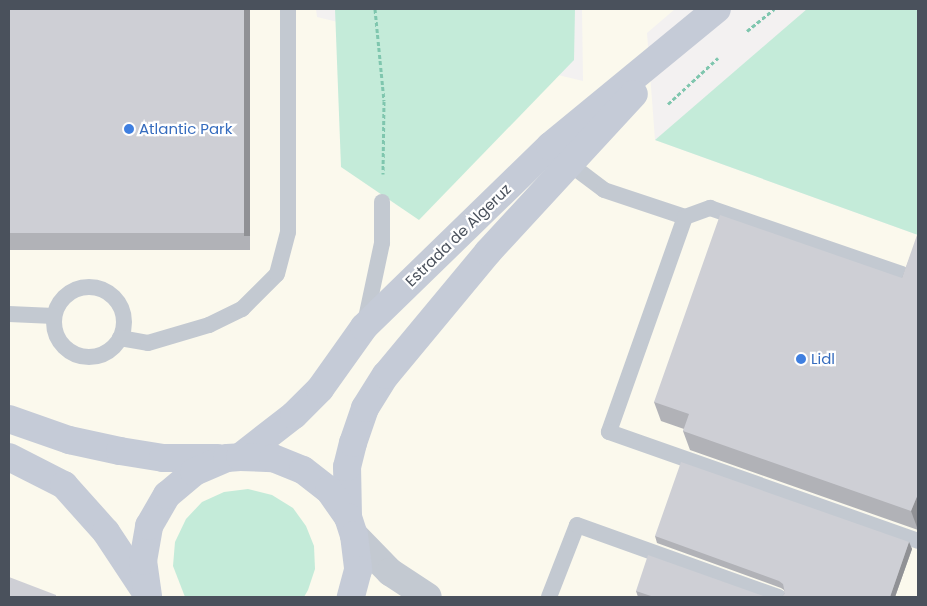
<!DOCTYPE html>
<html>
<head>
<meta charset="utf-8">
<style>
  body { margin:0 }
  #map { position:relative; width:927px; height:606px; overflow:hidden; background:#f3f1f1; font-family:Poppins,sans-serif }
  div>[style] { position:absolute }
  [style*='--x'] { left:calc(var(--x)*1px); top:calc(var(--y)*1px); width:calc(var(--w)*1px); rotate:calc(var(--a)*1deg) }
  .commercial>* { inset:0; background:#fbf9ed }
  .green>* { inset:0; background:#c4ebd9 }
  .path>* { height:3px; margin-top:-1.5px; transform-origin:0; background:repeating-linear-gradient(90deg,#7fc6ae 0 4px,transparent 0 6.5px) }
  .lane>* { height:16px; margin:-8px; padding:0 8px; transform-origin:8px; border-radius:8px; background:#c3c9d1 }
  .lane>.ring { margin:-8px; padding:0; box-sizing:content-box; background:none; border:16px solid #c3c9d1; border-radius:50% }
  .street>* { height:28px; margin:-14px; padding:0 14px; transform-origin:14px; border-radius:14px; background:#c3c9d1 }
  .secondary>* { height:28px; margin:-14px; padding:0 14px; transform-origin:14px; border-radius:14px; background:#c5cbd7 }
  .wall>* { inset:0; background:#b1b2b7; transform-origin:0 0 }
  .shaded-wall>* { inset:0; background:#909195; transform-origin:0 0 }
  .building>* { inset:0; background:#cecfd5; transform-origin:0 0 }
  .dots>* { width:14px; height:14px; translate:-50% -50%; box-sizing:border-box; border:2px solid #fff; border-radius:50% }
  span { translate:-50% -50%; white-space:nowrap; text-align:center; line-height:1.15; -webkit-text-stroke:4.5px #fff; paint-order:stroke }
  .shop-label { font-size:15px; color:#366cbe }
  .left { translate:0 -50%; text-align:left }
  .street-label { font-size:15px; color:#4a515c }
  .frame { position:absolute; inset:0; border:10px solid #4a515c; pointer-events:none }
</style>
</head>
<body>
<div id="map">
  <div class="commercial">
    <i style="clip-path:polygon(9px 9px,316px 9px,317px 17px,583px 81px,582px 9px,675px 9px,647px 33px,655px 140px,918px 235px,918px 597px,9px 597px)"></i>
  </div>
  <div class="green">
    <i style="clip-path:polygon(335px 9px,575px 9px,574px 60px,419px 220px,341px 167px)"></i>
    <i style="clip-path:polygon(807px 9px,918px 9px,918px 235px,655px 140px)"></i>
    <i style="clip-path:polygon(248px 489px,272px 495px,293px 508px,306px 526px,314px 546px,315px 569px,308px 590px,304px 597px,185px 597px,173px 566px,175px 542px,186px 519px,202px 502px,224px 492px)"></i>
  </div>
  <div class="path">
    <i style="--x:375;--y:9;--w:92;--a:84.4"></i>
    <i style="--x:384;--y:101;--w:73;--a:90.8"></i>
    <i style="--x:747;--y:31;--w:35;--a:-39"></i>
    <i style="--x:668;--y:104;--w:68;--a:-42.6"></i>
  </div>
  <div class="lane">
    <i style="--x:571;--y:165;--w:41;--a:37.1"></i>
    <i style="--x:604;--y:190;--w:85;--a:18.4"></i>
    <i style="--x:685;--y:217;--w:228;--a:109.5"></i>
    <i style="--x:609;--y:432;--w:328;--a:19.4"></i>
    <i style="--x:685;--y:217;--w:27;--a:-20"></i>
    <i style="--x:710;--y:208;--w:203;--a:19"></i>
    <i class="ring" style="left:54px;top:287px;width:54px;height:54px"></i>
    <i style="--x:9;--y:314;--w:45;--a:2.5"></i>
    <i style="--x:365;--y:323;--w:82;--a:-78"></i>
    <i style="--x:382;--y:243;--w:41;--a:-90"></i>
    <i style="--x:120;--y:338;--w:28;--a:10"></i>
    <i style="--x:148;--y:343;--w:64;--a:-16.4"></i>
    <i style="--x:209;--y:325;--w:37;--a:-26"></i>
    <i style="--x:242;--y:309;--w:49;--a:-45"></i>
    <i style="--x:277;--y:274;--w:43;--a:-75.3"></i>
    <i style="--x:288;--y:232;--w:223;--a:-90"></i>
    <i style="--x:549;--y:597;--w:77;--a:-68.7"></i>
    <i style="--x:577;--y:525;--w:214;--a:19.7"></i>
  </div>
  <div class="street">
    <i style="--x:354;--y:535;--w:52;--a:45.8"></i>
    <i style="--x:390;--y:572;--w:45;--a:33.3"></i>
  </div>
  <div class="secondary">
    <i style="--x:9;--y:419;--w:64;--a:19.3"></i>
    <i style="--x:69;--y:440;--w:52;--a:12.2"></i>
    <i style="--x:120;--y:451;--w:44;--a:9.2"></i>
    <i style="--x:163;--y:458;--w:55;--a:0"></i>
    <i style="--x:9;--y:457;--w:62;--a:27"></i>
    <i style="--x:64;--y:485;--w:63;--a:48.2"></i>
    <i style="--x:106;--y:532;--w:71;--a:56.5"></i>
    <i style="--x:240;--y:457;--w:68;--a:-37.9"></i>
    <i style="--x:294;--y:415;--w:37;--a:-45"></i>
    <i style="--x:320;--y:389;--w:76;--a:-54.6"></i>
    <i style="--x:364;--y:327;--w:260;--a:-44.2"></i>
    <i style="--x:550;--y:146;--w:216;--a:-39.4"></i>
    <i style="--x:348;--y:517;--w:50;--a:-91.1"></i>
    <i style="--x:347;--y:467;--w:25;--a:-76"></i>
    <i style="--x:353;--y:443;--w:37;--a:-71"></i>
    <i style="--x:365;--y:408;--w:39;--a:-58"></i>
    <i style="--x:386;--y:375;--w:160;--a:-50.3"></i>
    <i style="--x:488;--y:252;--w:215;--a:-47.3"></i>
    <i style="--x:148;--y:596;--w:35;--a:-98"></i>
    <i style="--x:143;--y:561;--w:36;--a:-80"></i>
    <i style="--x:149;--y:526;--w:36;--a:-60"></i>
    <i style="--x:167;--y:495;--w:35;--a:-40"></i>
    <i style="--x:194;--y:472;--w:36;--a:-23"></i>
    <i style="--x:227;--y:458;--w:13;--a:-4"></i>
    <i style="--x:240;--y:457;--w:33;--a:2"></i>
    <i style="--x:273;--y:458;--w:32;--a:22"></i>
    <i style="--x:303;--y:470;--w:33;--a:38"></i>
    <i style="--x:329;--y:490;--w:33;--a:55"></i>
    <i style="--x:348;--y:517;--w:19;--a:72"></i>
    <i style="--x:354;--y:535;--w:35;--a:83"></i>
    <i style="--x:358;--y:570;--w:28;--a:105"></i>
  </div>
  <div class="wall">
    <i style="left:9px;top:9px;width:241px;height:241px"></i>
    <i style="clip-path:polygon(918px 236px,918px 530px,690px 450px,683px 431px,684px 429px,661px 421px,654px 402px,902px 278px)"></i>
    <i style="clip-path:polygon(655px 536px,909px 542px,912px 549px,895px 597px,782px 597px,785px 593px,784px 590px,781px 588px,657px 543px)"></i>
    <i style="clip-path:polygon(636px 591px,766px 597px,638px 597px)"></i>
  </div>
  <div class="shaded-wall">
    <i style="left:244px;top:9px;width:6px;height:227px"></i>
    <i style="clip-path:polygon(918px 494px,918px 530px,911px 511px)"></i>
    <i style="clip-path:polygon(909px 542px,912px 549px,895px 597px,890px 597px)"></i>
  </div>
  <div class="building">
    <i style="left:9px;top:9px;width:235px;height:224px"></i>
    <i style="clip-path:polygon(720px 215px,902px 278px,917px 235px,918px 236px,918px 494px,911px 511px,683px 431px,689px 414px,654px 402px)"></i>
    <i style="clip-path:polygon(681px 462px,909px 542px,890px 597px,782px 597px,785px 593px,783px 584px,779px 581px,655px 536px)"></i>
    <i style="clip-path:polygon(648px 555px,766px 597px,654px 597px,636px 591px)"></i>
    <i style="clip-path:polygon(9px 577px,56px 595px,56px 597px,9px 597px)"></i>
  </div>
  <div class="dots">
    <i style="left:129px;top:129px;background:#3f7fe0"></i>
    <i style="left:801px;top:359px;background:#3f7fe0"></i>
  </div>
  <div class="shop-label">
    <span class="left" style="left:139px;top:129px">Atlantic Park</span>
    <span class="left" style="left:811px;top:359px">Lidl</span>
  </div>
  <div class="street-label">
    <span style="left:458px;top:235px;rotate:-44deg">Estrada de Algeruz</span>
  </div>
  <div class="frame"></div>
</div>
</body>
</html>
